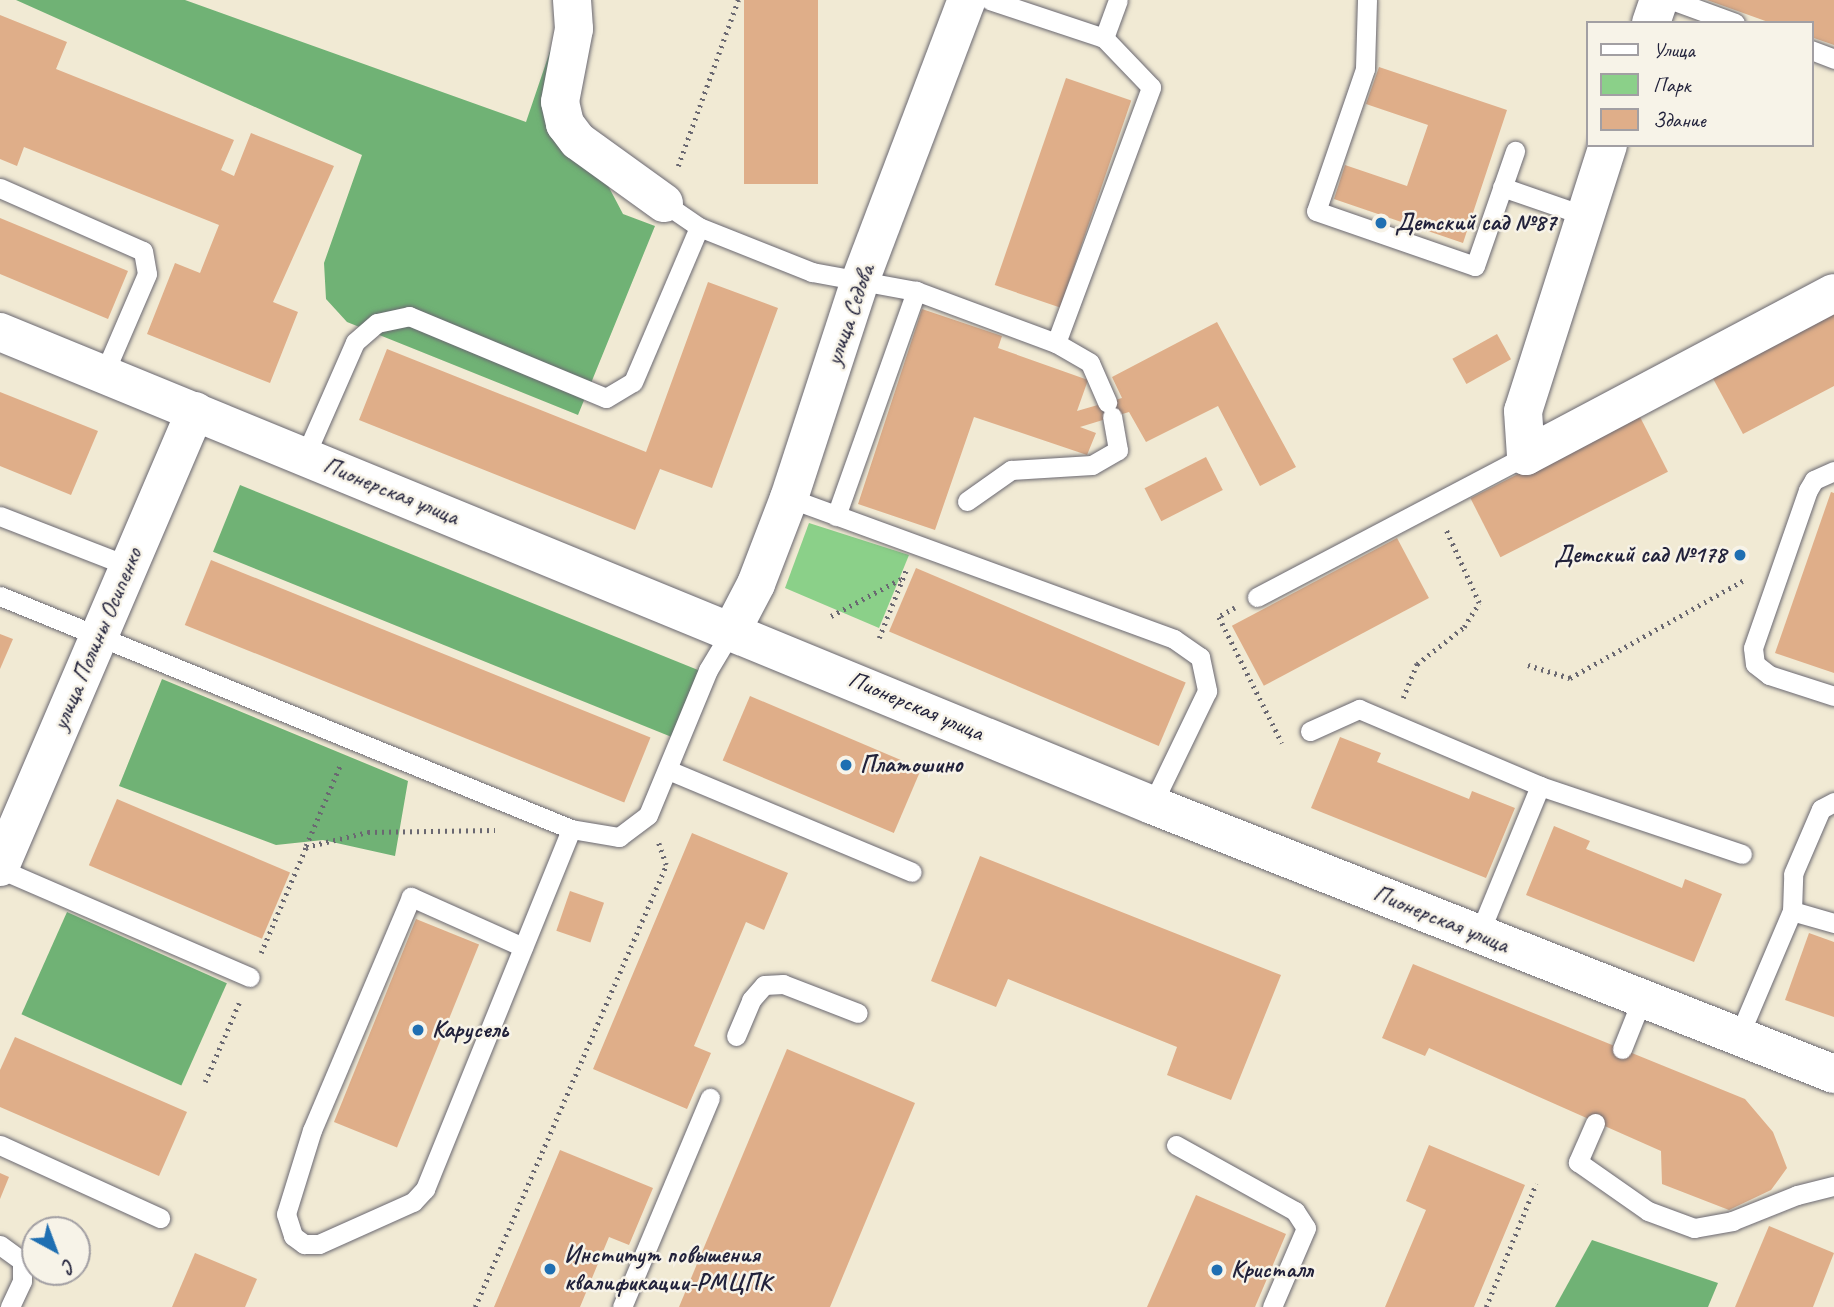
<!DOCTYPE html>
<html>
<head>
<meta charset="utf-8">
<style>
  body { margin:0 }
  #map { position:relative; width:1834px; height:1307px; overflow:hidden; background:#f1ead4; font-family:Caveat,sans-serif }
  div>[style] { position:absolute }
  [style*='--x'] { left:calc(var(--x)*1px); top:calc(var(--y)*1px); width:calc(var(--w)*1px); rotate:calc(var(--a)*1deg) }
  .green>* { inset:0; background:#8bd089 }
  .forest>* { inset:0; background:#70b275; transform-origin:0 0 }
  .building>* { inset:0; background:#dfae89; transform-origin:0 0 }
  .path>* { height:4.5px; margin-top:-2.25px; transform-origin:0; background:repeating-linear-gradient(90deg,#6a6871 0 2px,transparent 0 7px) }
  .roads { filter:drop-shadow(0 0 2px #6a6871) drop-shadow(0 0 2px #6a6871) }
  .service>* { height:19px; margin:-9.5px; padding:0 9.5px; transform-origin:9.5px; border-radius:9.5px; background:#fff }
  .minor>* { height:38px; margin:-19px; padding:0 19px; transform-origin:19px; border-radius:19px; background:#fff }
  .dots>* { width:19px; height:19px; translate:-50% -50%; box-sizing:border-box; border:4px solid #f7f3e8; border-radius:50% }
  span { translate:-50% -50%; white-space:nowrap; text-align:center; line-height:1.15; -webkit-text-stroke:5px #f7f3e8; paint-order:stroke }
  .poi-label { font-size:24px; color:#22223b; font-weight:700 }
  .left { translate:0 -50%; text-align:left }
  .right { translate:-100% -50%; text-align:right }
  .street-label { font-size:24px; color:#22223b }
  .legend { position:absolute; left:1586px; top:21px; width:228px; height:126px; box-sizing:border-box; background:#f7f3e8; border:2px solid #a29fa3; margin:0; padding:9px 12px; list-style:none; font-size:21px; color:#22223b }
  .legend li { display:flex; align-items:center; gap:14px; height:35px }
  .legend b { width:35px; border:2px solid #a29fa3 }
  .north { position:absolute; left:21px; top:1216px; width:70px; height:70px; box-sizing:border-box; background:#f7f3e8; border:2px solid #a29fa3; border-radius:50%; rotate:139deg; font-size:19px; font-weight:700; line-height:28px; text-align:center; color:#22223b }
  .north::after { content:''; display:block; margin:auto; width:24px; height:32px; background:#1f6fb2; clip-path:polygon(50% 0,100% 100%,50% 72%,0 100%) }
</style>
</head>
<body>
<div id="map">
  <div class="green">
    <i style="clip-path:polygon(809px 523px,909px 555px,879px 628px,785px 588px)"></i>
  </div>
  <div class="forest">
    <i style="clip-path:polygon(16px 0,185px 0,526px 122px,564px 10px,574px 121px,623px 214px,655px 226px,578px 415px,347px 322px,326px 299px,324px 263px,362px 155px)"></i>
    <i style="left:240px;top:485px;width:504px;height:72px;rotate:22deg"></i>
    <i style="clip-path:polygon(162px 679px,408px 781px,395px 856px,323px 840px,276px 845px,119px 786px)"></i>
    <i style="left:67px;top:912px;width:175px;height:112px;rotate:24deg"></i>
    <i style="clip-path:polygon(1592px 1240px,1718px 1283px,1708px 1307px,1555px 1307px)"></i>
  </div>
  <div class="building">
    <i style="left:744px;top:0;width:74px;height:184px"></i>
    <i style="clip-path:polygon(1707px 0,1834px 0,1834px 45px,1811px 37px,1811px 23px,1771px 23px)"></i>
    <i style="clip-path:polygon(0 15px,67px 42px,56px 69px,234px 140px,221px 170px,234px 176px,251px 133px,334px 166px,273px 302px,298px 312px,270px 383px,147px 334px,175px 263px,200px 273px,219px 225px,24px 147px,17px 166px,0 159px)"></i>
    <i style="clip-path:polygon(1379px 67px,1507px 110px,1463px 243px,1334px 199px,1345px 165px,1407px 186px,1428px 125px,1366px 104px)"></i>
    <i style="left:1066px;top:78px;width:69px;height:219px;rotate:19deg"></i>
    <i style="clip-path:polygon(0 218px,128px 271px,108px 319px,0 274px)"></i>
    <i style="clip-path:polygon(708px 282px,778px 308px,712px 488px,660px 469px,635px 530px,359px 420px,387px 349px,646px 452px)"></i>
    <i style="clip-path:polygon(1834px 307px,1834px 386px,1743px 434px,1710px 373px)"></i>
    <i style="clip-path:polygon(922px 309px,1002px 336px,998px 348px,1088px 380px,1077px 411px,1122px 398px,1112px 377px,1217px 322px,1296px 467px,1260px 486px,1218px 406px,1146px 442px,1129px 412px,1080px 427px,1096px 433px,1087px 455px,974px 417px,935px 530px,858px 504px)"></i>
    <i style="left:1497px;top:334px;width:29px;height:51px;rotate:61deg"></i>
    <i style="clip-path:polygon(0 392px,98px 431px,71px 495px,0 466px)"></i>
    <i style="left:1638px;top:413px;width:66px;height:188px;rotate:63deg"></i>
    <i style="left:1206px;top:457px;width:37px;height:69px;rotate:63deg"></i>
    <i style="clip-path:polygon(1831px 492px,1834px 493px,1834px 673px,1775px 653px)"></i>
    <i style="left:1397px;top:538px;width:68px;height:187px;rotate:62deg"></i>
    <i style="left:211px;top:560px;width:474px;height:70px;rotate:22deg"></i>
    <i style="left:916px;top:568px;width:293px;height:69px;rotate:23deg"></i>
    <i style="clip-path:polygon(0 634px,13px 639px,0 669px)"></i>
    <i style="left:750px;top:696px;width:186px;height:70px;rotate:23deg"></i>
    <i style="clip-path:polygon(1340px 737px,1381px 753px,1377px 762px,1469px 799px,1472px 791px,1515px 808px,1486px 878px,1311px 808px)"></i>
    <i style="left:117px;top:799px;width:188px;height:72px;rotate:23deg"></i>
    <i style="clip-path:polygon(1554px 826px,1590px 841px,1586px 849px,1682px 888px,1685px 879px,1722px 894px,1694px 962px,1526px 895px)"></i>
    <i style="clip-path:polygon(692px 833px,788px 873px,764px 930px,746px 922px,694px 1046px,711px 1053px,687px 1109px,593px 1069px)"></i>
    <i style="clip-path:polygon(980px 856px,1281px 975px,1231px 1100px,1167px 1075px,1177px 1047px,1008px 979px,996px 1007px,931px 981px)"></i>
    <i style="left:570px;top:891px;width:36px;height:42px;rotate:19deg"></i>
    <i style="left:416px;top:919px;width:68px;height:219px;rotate:22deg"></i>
    <i style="clip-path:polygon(1809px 933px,1834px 942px,1834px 1017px,1785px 1000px)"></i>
    <i style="clip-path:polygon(1413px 964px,1745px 1099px,1773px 1132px,1787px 1168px,1771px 1190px,1729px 1210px,1662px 1184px,1661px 1151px,1429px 1048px,1425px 1056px,1382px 1038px)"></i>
    <i style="clip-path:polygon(15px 1037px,187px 1112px,159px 1176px,0 1107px,0 1070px)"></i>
    <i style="clip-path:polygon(787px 1049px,915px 1103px,830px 1307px,679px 1307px)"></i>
    <i style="clip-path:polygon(1429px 1145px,1525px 1185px,1474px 1307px,1385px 1307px,1426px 1210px,1406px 1201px)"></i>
    <i style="clip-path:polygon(560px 1150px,653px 1188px,629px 1245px,609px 1237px,580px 1307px,494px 1307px)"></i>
    <i style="clip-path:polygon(0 1173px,9px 1177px,0 1199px)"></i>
    <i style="clip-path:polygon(1196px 1195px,1286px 1234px,1255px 1307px,1147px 1307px)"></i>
    <i style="clip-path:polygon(1769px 1226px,1834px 1253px,1813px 1307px,1735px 1307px)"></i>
    <i style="clip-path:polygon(195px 1253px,257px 1279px,245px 1307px,172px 1307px)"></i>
  </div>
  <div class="path">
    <i style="--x:678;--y:166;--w:177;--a:-70.1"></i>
    <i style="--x:1235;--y:608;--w:18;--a:151"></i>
    <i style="--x:1219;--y:617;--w:141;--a:63.4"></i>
    <i style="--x:831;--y:616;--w:79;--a:-27.9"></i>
    <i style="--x:879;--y:638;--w:73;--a:-68.3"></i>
    <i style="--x:1528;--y:665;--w:44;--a:17.2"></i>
    <i style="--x:1570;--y:678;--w:202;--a:-29.4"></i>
    <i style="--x:1403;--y:698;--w:37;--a:-68"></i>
    <i style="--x:1417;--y:664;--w:60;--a:-38.2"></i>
    <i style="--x:1464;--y:627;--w:28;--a:-58"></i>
    <i style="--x:1479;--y:603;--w:80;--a:-114.3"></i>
    <i style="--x:306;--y:846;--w:90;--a:-67.1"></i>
    <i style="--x:261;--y:953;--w:115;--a:-67"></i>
    <i style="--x:306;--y:847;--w:64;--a:-13.6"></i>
    <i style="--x:368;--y:832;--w:127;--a:-0.9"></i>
    <i style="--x:205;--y:1082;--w:86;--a:-66.7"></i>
    <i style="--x:475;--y:1307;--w:482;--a:-66.6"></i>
    <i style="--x:666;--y:865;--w:24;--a:-109"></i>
    <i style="--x:1486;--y:1307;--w:133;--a:-67.9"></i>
  </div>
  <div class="roads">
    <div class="service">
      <i style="--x:1367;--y:0;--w:69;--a:91.7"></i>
      <i style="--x:1365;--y:69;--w:150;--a:109"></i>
      <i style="--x:1316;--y:211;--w:168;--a:19.1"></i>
      <i style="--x:1475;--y:266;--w:122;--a:-70.8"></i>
      <i style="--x:1672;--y:0;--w:67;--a:20.1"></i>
      <i style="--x:1104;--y:38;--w:40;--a:-69.8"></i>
      <i style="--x:1811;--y:50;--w:25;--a:21"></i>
      <i style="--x:1502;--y:187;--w:86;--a:19.1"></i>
      <i style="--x:0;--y:188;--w:156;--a:23.8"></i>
      <i style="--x:143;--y:251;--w:23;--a:80"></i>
      <i style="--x:147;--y:274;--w:109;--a:113.3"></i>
      <i style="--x:664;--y:203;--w:42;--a:34.4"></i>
      <i style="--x:699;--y:227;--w:122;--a:21.7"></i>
      <i style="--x:812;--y:272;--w:106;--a:10.4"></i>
      <i style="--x:916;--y:291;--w:149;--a:20.4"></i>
      <i style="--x:1056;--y:343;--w:273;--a:-69.6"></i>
      <i style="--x:1151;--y:87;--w:68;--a:-133.8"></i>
      <i style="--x:1104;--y:38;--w:120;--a:-161.6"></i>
      <i style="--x:1056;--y:343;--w:39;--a:30"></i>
      <i style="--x:1090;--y:363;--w:43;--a:66.4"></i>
      <i style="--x:305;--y:456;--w:124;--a:-66.3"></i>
      <i style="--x:355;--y:342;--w:29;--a:-41"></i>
      <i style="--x:377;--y:323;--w:33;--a:-12"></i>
      <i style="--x:409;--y:316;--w:213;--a:22.6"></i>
      <i style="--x:606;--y:398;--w:31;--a:-31"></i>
      <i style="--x:633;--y:382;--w:168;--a:-66.9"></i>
      <i style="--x:1834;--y:471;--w:22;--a:156"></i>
      <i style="--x:1814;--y:480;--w:12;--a:121"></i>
      <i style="--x:1808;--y:490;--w:167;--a:109.2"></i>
      <i style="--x:1753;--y:648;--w:16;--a:83"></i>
      <i style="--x:1755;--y:664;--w:18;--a:38"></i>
      <i style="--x:1769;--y:675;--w:68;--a:17.9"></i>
      <i style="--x:789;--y:498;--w:410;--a:20.1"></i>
      <i style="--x:1174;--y:639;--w:32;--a:35"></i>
      <i style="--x:1200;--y:657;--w:35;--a:78"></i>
      <i style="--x:1207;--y:691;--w:127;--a:115.8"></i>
      <i style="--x:967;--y:501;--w:54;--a:-35.2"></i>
      <i style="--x:1011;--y:470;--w:81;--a:-3.5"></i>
      <i style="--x:1092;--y:465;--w:30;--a:-30"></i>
      <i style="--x:1118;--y:450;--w:34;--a:-100"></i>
      <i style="--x:0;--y:516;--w:137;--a:21.3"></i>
      <i style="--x:836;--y:516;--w:239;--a:-70.4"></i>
      <i style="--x:0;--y:596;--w:617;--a:22.2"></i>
      <i style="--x:571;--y:829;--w:49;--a:9.5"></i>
      <i style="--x:619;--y:837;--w:36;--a:-37"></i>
      <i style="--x:648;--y:815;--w:157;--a:-67.5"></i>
      <i style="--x:708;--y:670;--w:47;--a:-59"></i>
      <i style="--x:1257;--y:597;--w:304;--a:-27.7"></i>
      <i style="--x:1310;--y:731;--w:54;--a:-24.2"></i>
      <i style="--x:1359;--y:709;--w:197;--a:23"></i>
      <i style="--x:1540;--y:786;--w:160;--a:112.4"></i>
      <i style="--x:668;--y:770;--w:264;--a:22.7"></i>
      <i style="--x:1540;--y:786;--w:213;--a:18.6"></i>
      <i style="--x:0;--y:869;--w:272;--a:23.4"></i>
      <i style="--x:1792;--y:911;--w:37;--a:-88"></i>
      <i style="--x:1793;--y:874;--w:71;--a:-66.7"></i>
      <i style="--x:1821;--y:809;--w:15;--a:-28"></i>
      <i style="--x:523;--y:947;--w:123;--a:-155.9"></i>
      <i style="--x:411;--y:897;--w:253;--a:113"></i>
      <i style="--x:312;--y:1130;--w:88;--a:107.2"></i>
      <i style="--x:286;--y:1214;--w:23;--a:72"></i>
      <i style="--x:293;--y:1236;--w:14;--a:36"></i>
      <i style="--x:304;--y:1244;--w:15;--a:0"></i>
      <i style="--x:319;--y:1244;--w:103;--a:-24.1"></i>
      <i style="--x:413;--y:1202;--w:18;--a:-47"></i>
      <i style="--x:425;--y:1189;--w:388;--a:-67.9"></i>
      <i style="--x:736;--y:1036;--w:39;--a:-67"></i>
      <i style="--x:751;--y:1000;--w:20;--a:-49"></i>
      <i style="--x:764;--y:985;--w:19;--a:-3"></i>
      <i style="--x:783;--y:984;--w:80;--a:21.1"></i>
      <i style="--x:1738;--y:1038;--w:138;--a:-67"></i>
      <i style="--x:1792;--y:911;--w:44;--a:15.9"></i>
      <i style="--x:1622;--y:1049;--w:54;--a:-68.2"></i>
      <i style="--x:1595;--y:1123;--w:43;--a:113.6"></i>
      <i style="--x:1578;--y:1162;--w:85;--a:35"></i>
      <i style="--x:1648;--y:1211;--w:49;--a:20.3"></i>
      <i style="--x:1694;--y:1228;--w:39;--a:-10"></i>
      <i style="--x:1732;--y:1221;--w:70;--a:-21.8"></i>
      <i style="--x:1797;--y:1195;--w:38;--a:-14"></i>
      <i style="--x:0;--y:1145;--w:176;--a:24.5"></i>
      <i style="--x:1176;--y:1145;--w:136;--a:29"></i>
      <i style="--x:1295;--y:1211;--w:20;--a:57"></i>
      <i style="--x:1306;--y:1228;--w:86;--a:113.3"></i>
      <i style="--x:0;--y:1245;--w:27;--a:36"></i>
      <i style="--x:22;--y:1261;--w:20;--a:90"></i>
      <i style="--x:22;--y:1281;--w:29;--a:115"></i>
      <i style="--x:622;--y:1307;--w:227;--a:-67.2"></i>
    </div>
    <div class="minor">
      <i style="--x:572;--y:0;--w:29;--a:86"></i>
      <i style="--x:574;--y:29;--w:74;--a:100.9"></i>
      <i style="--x:560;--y:102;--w:23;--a:77"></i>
      <i style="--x:565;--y:124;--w:21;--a:53"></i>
      <i style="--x:578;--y:141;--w:106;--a:35.8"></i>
      <i style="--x:1651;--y:23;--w:24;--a:-71"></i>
      <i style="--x:1608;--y:145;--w:279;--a:107.7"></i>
      <i style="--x:1523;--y:411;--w:45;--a:86.2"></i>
      <i style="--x:1526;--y:456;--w:348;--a:-27.9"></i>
      <i style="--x:0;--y:332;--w:1245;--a:22.32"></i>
      <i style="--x:1152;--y:805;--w:733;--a:21.53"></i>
      <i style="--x:732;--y:630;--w:52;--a:-62.4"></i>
      <i style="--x:756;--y:584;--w:92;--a:-69"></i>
      <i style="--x:789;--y:498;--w:228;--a:-71.9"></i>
      <i style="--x:860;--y:281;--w:301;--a:-69.2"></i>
      <i style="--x:0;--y:867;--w:496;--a:-66.8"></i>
    </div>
  </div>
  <div class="dots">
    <i style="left:1381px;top:223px;background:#1f6fb2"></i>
    <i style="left:1740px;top:555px;background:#1f6fb2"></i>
    <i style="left:846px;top:765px;background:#1f6fb2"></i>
    <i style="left:418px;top:1030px;background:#1f6fb2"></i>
    <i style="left:550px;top:1269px;background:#1f6fb2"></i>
    <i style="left:1217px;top:1270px;background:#1f6fb2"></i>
  </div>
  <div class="poi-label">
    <span class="left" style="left:1395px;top:223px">Детский сад №87</span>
    <span class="right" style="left:1726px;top:555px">Детский сад №178</span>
    <span class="left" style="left:860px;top:765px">Платошино</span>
    <span class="left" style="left:432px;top:1030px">Карусель</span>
    <span class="left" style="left:564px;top:1269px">Институт повышения<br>квалификации-РМЦПК</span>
    <span class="left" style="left:1231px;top:1270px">Кристалл</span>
  </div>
  <div class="street-label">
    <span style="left:850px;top:315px;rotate:-71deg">улица Седова</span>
    <span style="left:391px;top:491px;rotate:22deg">Пионерская улица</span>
    <span style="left:97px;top:639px;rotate:-67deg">улица Полины Осипенко</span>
    <span style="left:916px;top:706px;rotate:23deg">Пионерская улица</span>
    <span style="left:1441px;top:919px;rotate:22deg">Пионерская улица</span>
  </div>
  <ul class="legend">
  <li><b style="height:9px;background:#fff"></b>Улица</li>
  <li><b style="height:19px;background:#8bd089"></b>Парк</li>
  <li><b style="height:19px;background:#dfae89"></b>Здание</li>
  </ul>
  <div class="north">С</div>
</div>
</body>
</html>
